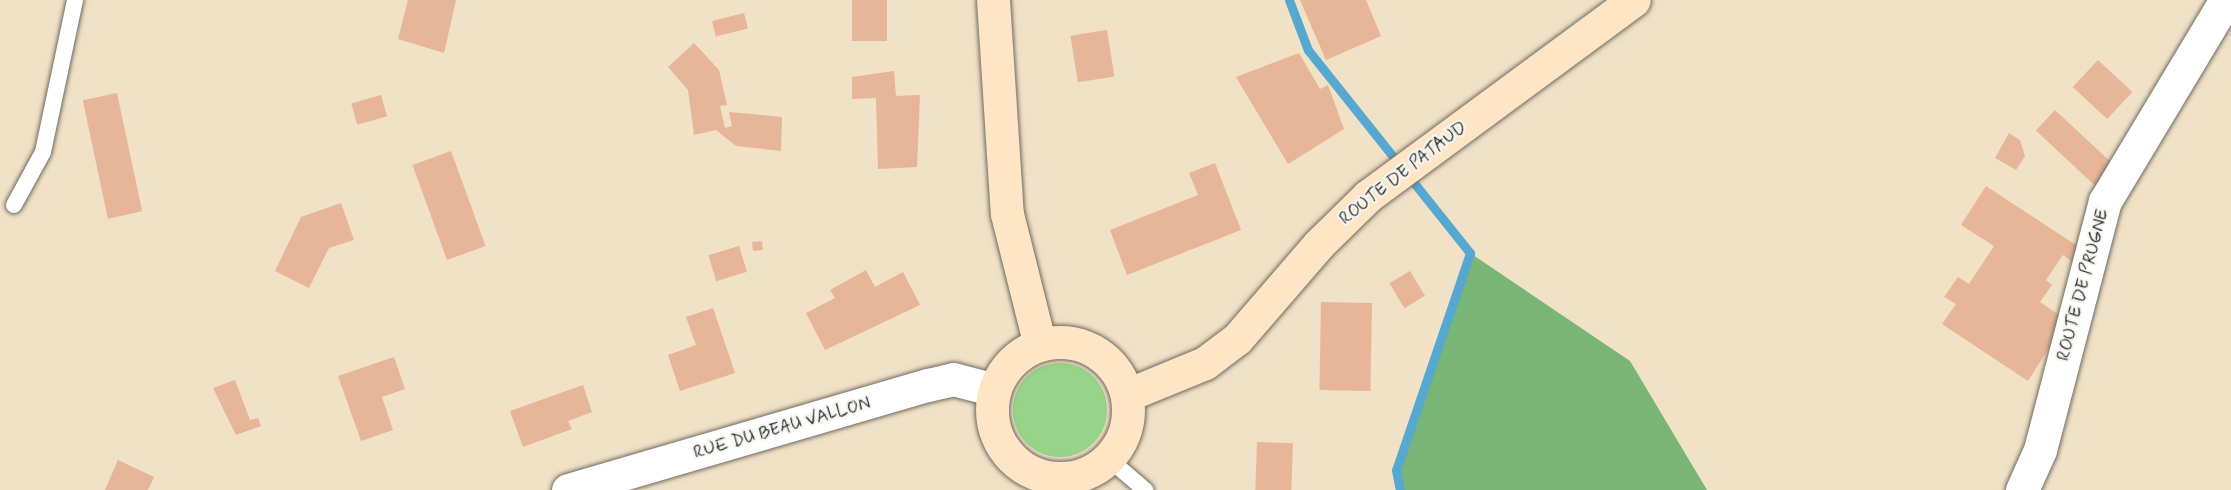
<!DOCTYPE html>
<html>
<head>
<meta charset="utf-8">
<style>
  body { margin:0 }
  #map { position:relative; width:2231px; height:490px; overflow:hidden; background:#f1e1c6; font-family:Mynerve,sans-serif }
  div>[style] { position:absolute }
  [style*='--x'] { left:calc(var(--x)*1px); top:calc(var(--y)*1px); width:calc(var(--w)*1px); rotate:calc(var(--a)*1deg) }
  .green>* { inset:0; background:#97d388 }
  .round { border-radius:50% }
  .forest>* { inset:0; background:#79b574 }
  .stream>* { height:9px; margin:-4.5px; padding:0 4.5px; transform-origin:4.5px; border-radius:4.5px; background:#55a8d0 }
  .building>* { inset:0; background:#e7b598; transform-origin:0 0 }
  .roads { filter:drop-shadow(0 0 2px #706b61) drop-shadow(0 0 2px #706b61) }
  .lane>* { height:16px; margin:-8px; padding:0 8px; transform-origin:8px; border-radius:8px; background:#fff }
  .street>* { height:33px; margin:-16.5px; padding:0 16.5px; transform-origin:16.5px; border-radius:16.5px; background:#fff }
  .secondary>* { height:33px; margin:-16.5px; padding:0 16.5px; transform-origin:16.5px; border-radius:16.5px; background:#fde5c5 }
  .secondary>.ring { margin:-16.5px; padding:0; box-sizing:content-box; background:none; border:33px solid #fde5c5; border-radius:50% }
  span { translate:-50% -50%; white-space:nowrap; text-align:center; line-height:1.15; -webkit-text-stroke:4.5px #f6f6f2; paint-order:stroke }
  .street-label { font-size:18px; color:#2b2b2b }
</style>
</head>
<body>
<div id="map">
  <div class="green">
    <i class="round" style="left:1013px;top:363px;width:94px;height:94px"></i>
  </div>
  <div class="forest">
    <i style="clip-path:polygon(1470px 253px,1630px 361px,1707px 490px,1400px 490px,1396px 470px)"></i>
  </div>
  <div class="stream">
    <i style="--x:1289;--y:0;--w:53;--a:69.2"></i>
    <i style="--x:1308;--y:50;--w:260;--a:51.4"></i>
    <i style="--x:1470;--y:253;--w:229;--a:108.8"></i>
    <i style="--x:1396;--y:470;--w:20;--a:79"></i>
  </div>
  <div class="building">
    <i style="clip-path:polygon(408px 0,456px 0,444px 53px,398px 39px)"></i>
    <i style="left:852px;top:0;width:35px;height:41px"></i>
    <i style="clip-path:polygon(1300px 0,1366px 0,1381px 36px,1326px 60px)"></i>
    <i style="left:744px;top:13px;width:16px;height:33px;rotate:76deg"></i>
    <i style="left:1107px;top:30px;width:47px;height:37px;rotate:81deg"></i>
    <i style="clip-path:polygon(694px 43px,719px 70px,727px 105px,720px 106px,725px 128px,732px 126px,729px 112px,782px 117px,781px 151px,736px 146px,716px 130px,694px 135px,688px 90px,668px 67px)"></i>
    <i style="clip-path:polygon(1299px 53px,1320px 89px,1328px 85px,1344px 129px,1288px 164px,1236px 77px)"></i>
    <i style="left:2098px;top:60px;width:47px;height:37px;rotate:43deg"></i>
    <i style="clip-path:polygon(894px 71px,896px 96px,920px 95px,917px 167px,878px 169px,876px 98px,852px 99px,852px 77px)"></i>
    <i style="left:117px;top:93px;width:121px;height:35px;rotate:78deg"></i>
    <i style="left:381px;top:95px;width:22px;height:31px;rotate:74deg"></i>
    <i style="left:2055px;top:110px;width:81px;height:28px;rotate:43deg"></i>
    <i style="clip-path:polygon(2009px 133px,2020px 140px,2025px 156px,2016px 170px,1995px 158px)"></i>
    <i style="left:451px;top:151px;width:101px;height:41px;rotate:70deg"></i>
    <i style="clip-path:polygon(1215px 163px,1241px 230px,1127px 275px,1110px 230px,1198px 195px,1189px 173px)"></i>
    <i style="clip-path:polygon(1986px 186px,2079px 247px,2074px 263px,2063px 255px,2046px 280px,2052px 285px,2040px 302px,2060px 316px,2054px 340px,2028px 381px,1942px 324px,1956px 304px,1944px 297px,1958px 277px,1969px 284px,1994px 246px,1961px 225px)"></i>
    <i style="clip-path:polygon(341px 203px,354px 240px,329px 248px,309px 288px,275px 271px,301px 217px)"></i>
    <i style="left:762px;top:241px;width:9px;height:10px;rotate:84deg"></i>
    <i style="left:739px;top:246px;width:27px;height:32px;rotate:73deg"></i>
    <i style="clip-path:polygon(866px 270px,875px 287px,903px 272px,920px 305px,825px 350px,806px 313px,835px 298px,830px 290px)"></i>
    <i style="left:1410px;top:271px;width:29px;height:24px;rotate:59deg"></i>
    <i style="left:1321px;top:302px;width:51px;height:88px;rotate:1deg"></i>
    <i style="clip-path:polygon(713px 308px,735px 373px,680px 391px,668px 355px,696px 345px,686px 317px)"></i>
    <i style="clip-path:polygon(394px 357px,405px 389px,382px 397px,393px 430px,361px 441px,338px 376px)"></i>
    <i style="clip-path:polygon(235px 380px,250px 420px,258px 418px,261px 426px,236px 435px,213px 388px)"></i>
    <i style="clip-path:polygon(583px 385px,592px 412px,568px 421px,572px 429px,523px 447px,510px 411px)"></i>
    <i style="left:1257px;top:442px;width:36px;height:48px;rotate:2deg"></i>
    <i style="clip-path:polygon(118px 460px,154px 477px,148px 490px,105px 490px)"></i>
  </div>
  <div class="roads">
    <div class="lane">
      <i style="--x:14;--y:205;--w:60;--a:-61.3"></i>
      <i style="--x:43;--y:152;--w:155;--a:-78.1"></i>
      <i style="--x:1109;--y:459;--w:48;--a:40.7"></i>
    </div>
    <div class="street">
      <i style="--x:568;--y:490;--w:375;--a:-16.3"></i>
      <i style="--x:928;--y:385;--w:26;--a:-13"></i>
      <i style="--x:953;--y:379;--w:43;--a:14.7"></i>
      <i style="--x:2022;--y:490;--w:44;--a:-65.8"></i>
      <i style="--x:2040;--y:450;--w:257;--a:-75.4"></i>
      <i style="--x:2105;--y:201;--w:235;--a:-59"></i>
    </div>
    <div class="secondary">
      <i style="--x:993;--y:0;--w:214;--a:86.3"></i>
      <i style="--x:1007;--y:214;--w:135;--a:75.9"></i>
      <i class="ring" style="left:992px;top:342px;width:103px;height:103px"></i>
      <i style="--x:1127;--y:395;--w:84;--a:-22.3"></i>
      <i style="--x:1205;--y:363;--w:40;--a:-37"></i>
      <i style="--x:1237;--y:339;--w:124;--a:-49.2"></i>
      <i style="--x:1318;--y:245;--w:70;--a:-44.4"></i>
      <i style="--x:1368;--y:196;--w:330;--a:-36.4"></i>
    </div>
  </div>
  <div class="street-label">
    <span style="left:1403px;top:173px;rotate:-38deg">ROUTE DE PATAUD</span>
    <span style="left:2083px;top:285px;rotate:-75deg">ROUTE DE PRUGNE</span>
    <span style="left:782px;top:428px;rotate:-16deg">RUE DU BEAU VALLON</span>
  </div>
</div>
</body>
</html>
